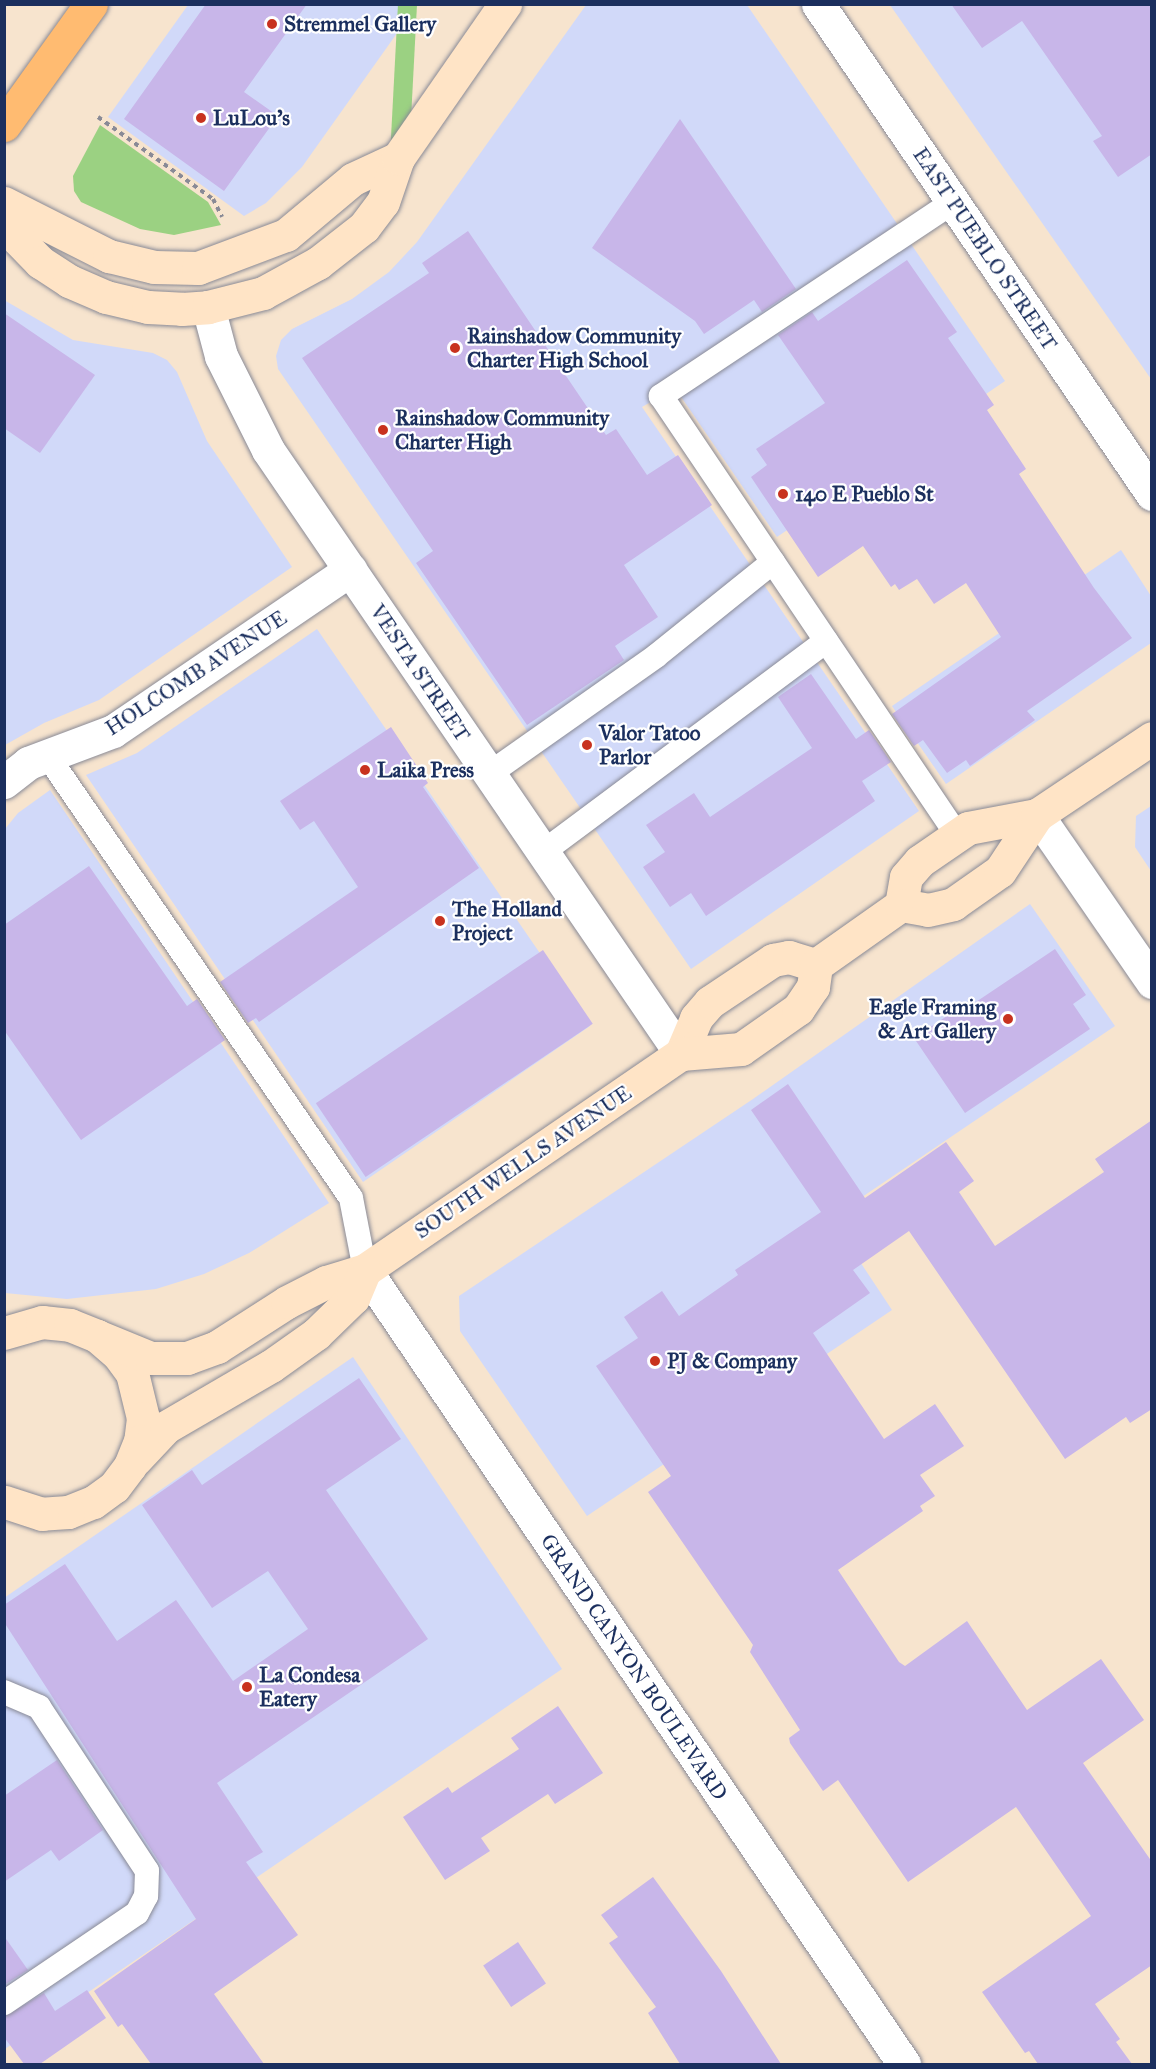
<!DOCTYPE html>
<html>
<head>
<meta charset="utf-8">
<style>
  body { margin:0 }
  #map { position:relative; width:1156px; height:2069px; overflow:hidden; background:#f7e4ce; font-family:"IM FELL Great Primer",serif }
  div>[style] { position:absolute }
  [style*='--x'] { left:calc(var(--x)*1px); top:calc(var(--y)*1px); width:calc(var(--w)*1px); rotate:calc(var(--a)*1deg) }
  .built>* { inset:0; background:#d1d9f9 }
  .green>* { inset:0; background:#9bd182; transform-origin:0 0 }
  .building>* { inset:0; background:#c8b6e9; transform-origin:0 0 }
  .path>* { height:4px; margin-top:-2px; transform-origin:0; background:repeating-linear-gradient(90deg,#898a96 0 4.5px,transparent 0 9px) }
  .roads { filter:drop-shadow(0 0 2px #898a96) drop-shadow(0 0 2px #898a96) }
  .lane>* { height:24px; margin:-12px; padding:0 12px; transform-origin:12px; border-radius:12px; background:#fff }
  .street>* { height:33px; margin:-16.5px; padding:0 16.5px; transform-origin:16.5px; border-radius:16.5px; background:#fff }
  .secondary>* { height:33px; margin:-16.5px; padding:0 16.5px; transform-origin:16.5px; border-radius:16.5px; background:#ffe4c6 }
  .primary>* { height:33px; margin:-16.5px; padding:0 16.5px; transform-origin:16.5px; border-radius:16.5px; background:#ffbb71 }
  .dots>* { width:16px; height:16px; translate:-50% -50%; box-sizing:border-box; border:3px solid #fff; border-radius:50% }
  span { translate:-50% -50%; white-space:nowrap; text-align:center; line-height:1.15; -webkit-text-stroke:4.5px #fff; paint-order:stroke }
  .poi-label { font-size:21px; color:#1b2f5e; font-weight:700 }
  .left { translate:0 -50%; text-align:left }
  .right { translate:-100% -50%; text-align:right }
  .street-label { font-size:21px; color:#1b2f5e }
  .frame { position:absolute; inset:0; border:6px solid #1b2f5e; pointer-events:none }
</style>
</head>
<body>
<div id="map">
  <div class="built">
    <i style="clip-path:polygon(188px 5px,417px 5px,302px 167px,266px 203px,244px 216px,108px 117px)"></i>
    <i style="clip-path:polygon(586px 5px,747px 5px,1005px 381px,777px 537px,675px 388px,642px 407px,919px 811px,691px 969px,278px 369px,276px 356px,281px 340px,292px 329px,352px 299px,389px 272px,417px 242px)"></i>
    <i style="clip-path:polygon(890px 5px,1151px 5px,1151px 379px)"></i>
    <i style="clip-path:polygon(4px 300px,73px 340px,153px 353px,167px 360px,177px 372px,207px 441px,292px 567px,99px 700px,44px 723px,5px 745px)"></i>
    <i style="clip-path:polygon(1121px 550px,1151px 596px,1151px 643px,946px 784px,892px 706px)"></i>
    <i style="clip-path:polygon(317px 629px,590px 1026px,363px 1182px,86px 775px,137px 753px)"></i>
    <i style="clip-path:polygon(50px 790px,329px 1203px,249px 1253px,204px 1274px,156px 1289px,67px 1299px,5px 1293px,5px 829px,18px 813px)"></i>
    <i style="clip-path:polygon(1151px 806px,1151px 871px,1135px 847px,1136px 816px)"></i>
    <i style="clip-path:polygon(1030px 904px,1115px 1026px,831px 1218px,892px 1310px,587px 1516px,460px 1331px,459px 1296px,753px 1099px)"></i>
    <i style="clip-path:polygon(353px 1357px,562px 1669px,5px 2049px,4px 1598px)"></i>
  </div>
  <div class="green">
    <i style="left:398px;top:4px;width:19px;height:150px;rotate:3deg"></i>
    <i style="clip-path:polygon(100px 125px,208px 202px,221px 225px,174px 235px,140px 229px,81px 202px,74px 191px,73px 176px)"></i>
  </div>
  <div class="building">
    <i style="clip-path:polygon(206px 4px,307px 4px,244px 92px,278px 116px,224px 191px,124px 119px)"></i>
    <i style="clip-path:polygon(951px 4px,1152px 4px,1152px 154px,1118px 177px,1093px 141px,1102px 136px,1022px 21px,982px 48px)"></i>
    <i style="clip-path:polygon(680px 119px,796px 289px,762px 312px,754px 300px,704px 334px,695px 321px,592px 248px)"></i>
    <i style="clip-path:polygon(468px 231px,606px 435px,616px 429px,647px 475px,678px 455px,712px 505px,624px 565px,658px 617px,615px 646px,624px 660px,527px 725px,416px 563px,433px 551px,302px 358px,429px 273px,422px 263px)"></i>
    <i style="clip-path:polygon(907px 260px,957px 332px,948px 338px,994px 405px,987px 410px,1026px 469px,1019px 474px,1094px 588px,1132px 638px,1027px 711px,1035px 720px,970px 766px,966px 760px,947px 773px,923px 740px,914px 746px,892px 714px,1001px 637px,966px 583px,934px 604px,917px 579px,899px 590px,895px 584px,891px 587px,863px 546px,818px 577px,751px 477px,767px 465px,756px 449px,825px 403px,778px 335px,812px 312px,818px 321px)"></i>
    <i style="clip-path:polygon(4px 313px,95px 375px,40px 453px,4px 428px)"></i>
    <i style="clip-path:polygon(811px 674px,856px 739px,869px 730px,891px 762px,862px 781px,875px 801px,706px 916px,691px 893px,670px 907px,643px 867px,665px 852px,646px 825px,694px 793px,710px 817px,812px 748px,778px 697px)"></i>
    <i style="clip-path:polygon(391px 727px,428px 783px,423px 787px,479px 868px,259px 1022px,256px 1018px,248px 1023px,220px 982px,358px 887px,314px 821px,300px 830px,280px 801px)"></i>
    <i style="clip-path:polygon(89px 866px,187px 1006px,197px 999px,225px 1040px,81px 1140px,4px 1030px,4px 925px)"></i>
    <i style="clip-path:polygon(1055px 949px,1086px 995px,1073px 1004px,1090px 1029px,965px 1113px,914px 1038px,953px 1012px,955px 1016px)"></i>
    <i style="left:543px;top:950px;width:89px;height:274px;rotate:56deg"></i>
    <i style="clip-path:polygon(788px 1084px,865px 1198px,946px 1142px,974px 1181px,959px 1192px,995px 1246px,1104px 1172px,1095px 1159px,1152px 1120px,1152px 1409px,1130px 1423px,1126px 1417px,1065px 1459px,909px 1231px,853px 1270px,870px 1293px,813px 1333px,884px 1439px,935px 1404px,964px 1446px,920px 1475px,935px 1496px,920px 1506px,923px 1511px,838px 1570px,899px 1662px,905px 1666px,967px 1621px,1027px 1710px,1101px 1659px,1144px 1720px,1083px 1763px,1152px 1862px,1152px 1965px,1095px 2004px,1120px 2039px,1116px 2042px,1132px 2064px,1038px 2064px,1029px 2051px,1025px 2053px,982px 1992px,1091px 1916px,1016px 1807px,908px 1882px,838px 1780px,823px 1791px,790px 1743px,789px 1738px,800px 1730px,750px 1652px,753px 1645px,648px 1492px,671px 1476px,596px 1366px,638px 1338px,624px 1317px,662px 1291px,679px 1316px,738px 1275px,735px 1270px,821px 1212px,751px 1110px)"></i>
    <i style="clip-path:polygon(359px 1378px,401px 1439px,326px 1490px,428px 1639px,217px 1783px,263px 1852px,246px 1862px,298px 1935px,214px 1994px,264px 2064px,151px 2064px,122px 2024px,118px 2027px,94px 1991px,196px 1919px,4px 1622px,4px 1605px,65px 1564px,117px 1641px,176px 1600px,233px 1681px,308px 1629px,268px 1571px,212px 1608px,142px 1505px,192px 1470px,202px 1485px)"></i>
    <i style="clip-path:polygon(558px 1706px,603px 1773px,555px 1804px,548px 1794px,481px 1838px,490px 1851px,445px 1880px,403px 1817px,448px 1787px,452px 1793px,519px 1749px,511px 1738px)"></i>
    <i style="clip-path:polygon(57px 1760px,103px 1830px,59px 1861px,51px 1850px,4px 1882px,4px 1796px)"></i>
    <i style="clip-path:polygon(653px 1877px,721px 1971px,781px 2064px,680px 2064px,648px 2013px,656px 2007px,609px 1943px,618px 1937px,601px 1915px)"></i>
    <i style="clip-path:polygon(4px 1936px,28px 1970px,4px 1985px)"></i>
    <i style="left:518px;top:1942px;width:50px;height:42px;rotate:56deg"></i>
    <i style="clip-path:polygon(87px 1990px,106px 2018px,40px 2064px,24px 2064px,4px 2037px,4px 2017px,44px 1993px,55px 2011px)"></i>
  </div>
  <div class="path">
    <i style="--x:98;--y:117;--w:141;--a:35.5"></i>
    <i style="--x:213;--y:199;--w:20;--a:63"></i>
  </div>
  <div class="roads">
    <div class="lane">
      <i style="--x:953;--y:202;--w:351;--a:146.4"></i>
      <i style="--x:661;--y:396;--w:529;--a:56.01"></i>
      <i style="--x:47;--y:755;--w:537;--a:55.54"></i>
      <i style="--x:351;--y:1198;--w:73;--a:79"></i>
      <i style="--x:489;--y:774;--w:204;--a:-35.2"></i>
      <i style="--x:656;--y:656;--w:150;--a:-38.8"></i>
      <i style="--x:543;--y:852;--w:353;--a:-36.7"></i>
      <i style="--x:4;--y:1692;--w:38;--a:23"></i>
      <i style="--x:39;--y:1707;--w:196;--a:56.6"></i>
      <i style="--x:147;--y:1871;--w:25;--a:92"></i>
      <i style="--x:146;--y:1896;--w:19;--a:118"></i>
      <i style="--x:137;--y:1913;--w:161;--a:145.9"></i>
    </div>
    <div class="street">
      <i style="--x:818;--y:4;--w:593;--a:55.72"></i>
      <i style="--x:208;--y:307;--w:51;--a:75.1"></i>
      <i style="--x:221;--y:356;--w:105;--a:63.4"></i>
      <i style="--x:268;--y:450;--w:732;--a:55.64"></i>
      <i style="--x:4;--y:782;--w:31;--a:-38"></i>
      <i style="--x:28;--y:763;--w:91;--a:-20.6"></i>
      <i style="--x:113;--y:731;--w:287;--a:-34.2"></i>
      <i style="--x:1037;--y:815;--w:203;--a:55.4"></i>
      <i style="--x:365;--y:1270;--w:960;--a:55.83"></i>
    </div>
    <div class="secondary">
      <i style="--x:4;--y:203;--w:118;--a:26.8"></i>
      <i style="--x:109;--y:256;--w:46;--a:13.7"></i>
      <i style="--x:154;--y:267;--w:44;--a:1.3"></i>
      <i style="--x:198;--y:268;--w:94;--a:-20.6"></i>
      <i style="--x:286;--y:235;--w:87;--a:-39.9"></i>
      <i style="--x:353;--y:179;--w:50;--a:-25"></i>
      <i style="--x:4;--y:225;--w:52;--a:45.8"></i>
      <i style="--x:40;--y:262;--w:35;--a:33"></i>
      <i style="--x:69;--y:281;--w:40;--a:23.4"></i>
      <i style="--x:106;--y:297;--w:43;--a:13.4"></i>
      <i style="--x:148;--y:307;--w:34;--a:3"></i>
      <i style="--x:182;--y:309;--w:26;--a:-4"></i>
      <i style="--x:208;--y:307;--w:57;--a:-14.3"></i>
      <i style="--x:263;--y:293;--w:63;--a:-28.6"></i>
      <i style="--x:318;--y:263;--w:58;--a:-38"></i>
      <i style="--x:364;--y:227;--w:31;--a:-53"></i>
      <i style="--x:383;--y:202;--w:46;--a:-71.2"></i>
      <i style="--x:398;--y:158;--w:188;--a:-55.2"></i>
      <i style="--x:901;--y:905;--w:28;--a:-80"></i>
      <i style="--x:906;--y:877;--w:21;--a:-49"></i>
      <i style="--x:920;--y:861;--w:58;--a:-34.5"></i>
      <i style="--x:968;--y:828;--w:70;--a:-10.7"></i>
      <i style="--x:681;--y:1054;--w:39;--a:-67"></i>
      <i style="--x:696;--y:1018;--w:21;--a:-49"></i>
      <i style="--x:710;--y:1002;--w:76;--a:-33.7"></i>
      <i style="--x:773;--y:960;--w:16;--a:-11"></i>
      <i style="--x:789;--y:957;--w:28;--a:17"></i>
      <i style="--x:4;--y:1333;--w:40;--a:-16"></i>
      <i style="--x:42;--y:1322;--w:28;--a:6"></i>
      <i style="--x:70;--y:1325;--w:29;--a:22"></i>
      <i style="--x:97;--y:1336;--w:28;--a:41"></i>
      <i style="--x:118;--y:1354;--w:24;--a:54"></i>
      <i style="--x:132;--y:1373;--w:46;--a:76.3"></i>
      <i style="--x:143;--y:1418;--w:23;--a:97"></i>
      <i style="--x:140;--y:1441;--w:27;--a:112"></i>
      <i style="--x:130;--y:1466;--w:26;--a:127"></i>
      <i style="--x:114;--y:1487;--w:26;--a:144"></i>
      <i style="--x:93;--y:1502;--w:27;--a:158"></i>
      <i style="--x:68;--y:1512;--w:26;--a:176"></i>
      <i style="--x:42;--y:1514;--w:40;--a:-162"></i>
      <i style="--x:97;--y:1336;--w:58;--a:22.2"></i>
      <i style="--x:151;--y:1358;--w:36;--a:0"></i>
      <i style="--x:187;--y:1358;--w:32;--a:-20"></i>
      <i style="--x:217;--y:1347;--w:83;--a:-32.7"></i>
      <i style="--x:287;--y:1302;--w:44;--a:-27.1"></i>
      <i style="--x:326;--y:1282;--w:41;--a:-17.1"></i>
      <i style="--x:365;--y:1270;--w:383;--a:-34.4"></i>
      <i style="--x:681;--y:1054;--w:60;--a:-4.8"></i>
      <i style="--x:741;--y:1049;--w:70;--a:-35.1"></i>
      <i style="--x:798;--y:1009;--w:27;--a:-56"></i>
      <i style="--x:813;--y:987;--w:22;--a:-82"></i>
      <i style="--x:816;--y:965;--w:104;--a:-35.2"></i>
      <i style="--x:901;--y:905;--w:27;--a:10"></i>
      <i style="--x:928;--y:910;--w:26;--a:-13"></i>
      <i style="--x:953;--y:904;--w:57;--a:-35.1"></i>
      <i style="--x:1000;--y:871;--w:67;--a:-56.5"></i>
      <i style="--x:1037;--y:815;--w:138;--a:-33.8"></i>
      <i style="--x:135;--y:1460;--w:45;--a:-46.8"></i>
      <i style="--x:166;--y:1427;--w:121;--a:-30.2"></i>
      <i style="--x:271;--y:1366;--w:55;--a:-35.4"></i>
      <i style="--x:316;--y:1334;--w:52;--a:-44.2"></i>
      <i style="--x:353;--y:1298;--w:30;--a:-67"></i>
    </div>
    <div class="primary">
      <i style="--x:4;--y:125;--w:149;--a:-54.3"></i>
    </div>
  </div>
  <div class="dots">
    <i style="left:272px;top:24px;background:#c8321e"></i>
    <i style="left:201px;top:118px;background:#c8321e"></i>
    <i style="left:455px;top:348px;background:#c8321e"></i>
    <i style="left:383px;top:430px;background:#c8321e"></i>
    <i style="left:783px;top:494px;background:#c8321e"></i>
    <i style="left:587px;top:745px;background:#c8321e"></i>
    <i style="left:365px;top:770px;background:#c8321e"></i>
    <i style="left:440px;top:921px;background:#c8321e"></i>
    <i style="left:1008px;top:1019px;background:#c8321e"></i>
    <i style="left:655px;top:1361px;background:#c8321e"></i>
    <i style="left:247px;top:1687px;background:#c8321e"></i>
  </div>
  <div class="poi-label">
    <span class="left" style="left:284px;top:24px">Stremmel Gallery</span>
    <span class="left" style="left:213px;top:118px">LuLou's</span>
    <span class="left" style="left:467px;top:348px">Rainshadow Community<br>Charter High School</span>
    <span class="left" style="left:395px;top:430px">Rainshadow Community<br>Charter High</span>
    <span class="left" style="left:795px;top:494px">140 E Pueblo St</span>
    <span class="left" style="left:599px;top:745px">Valor Tatoo<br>Parlor</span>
    <span class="left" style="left:377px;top:770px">Laika Press</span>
    <span class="left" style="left:452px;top:921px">The Holland<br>Project</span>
    <span class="right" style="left:996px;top:1019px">Eagle Framing<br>&amp; Art Gallery</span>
    <span class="left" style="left:667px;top:1361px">PJ &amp; Company</span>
    <span class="left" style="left:259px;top:1687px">La Condesa<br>Eatery</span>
  </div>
  <div class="street-label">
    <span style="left:985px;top:249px;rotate:56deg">EAST PUEBLO STREET</span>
    <span style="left:196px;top:673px;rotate:-33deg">HOLCOMB AVENUE</span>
    <span style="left:420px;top:673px;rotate:56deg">VESTA STREET</span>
    <span style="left:523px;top:1162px;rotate:-34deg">SOUTH WELLS AVENUE</span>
    <span style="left:634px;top:1667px;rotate:56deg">GRAND CANYON BOULEVARD</span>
  </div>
  <div class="frame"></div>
</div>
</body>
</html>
